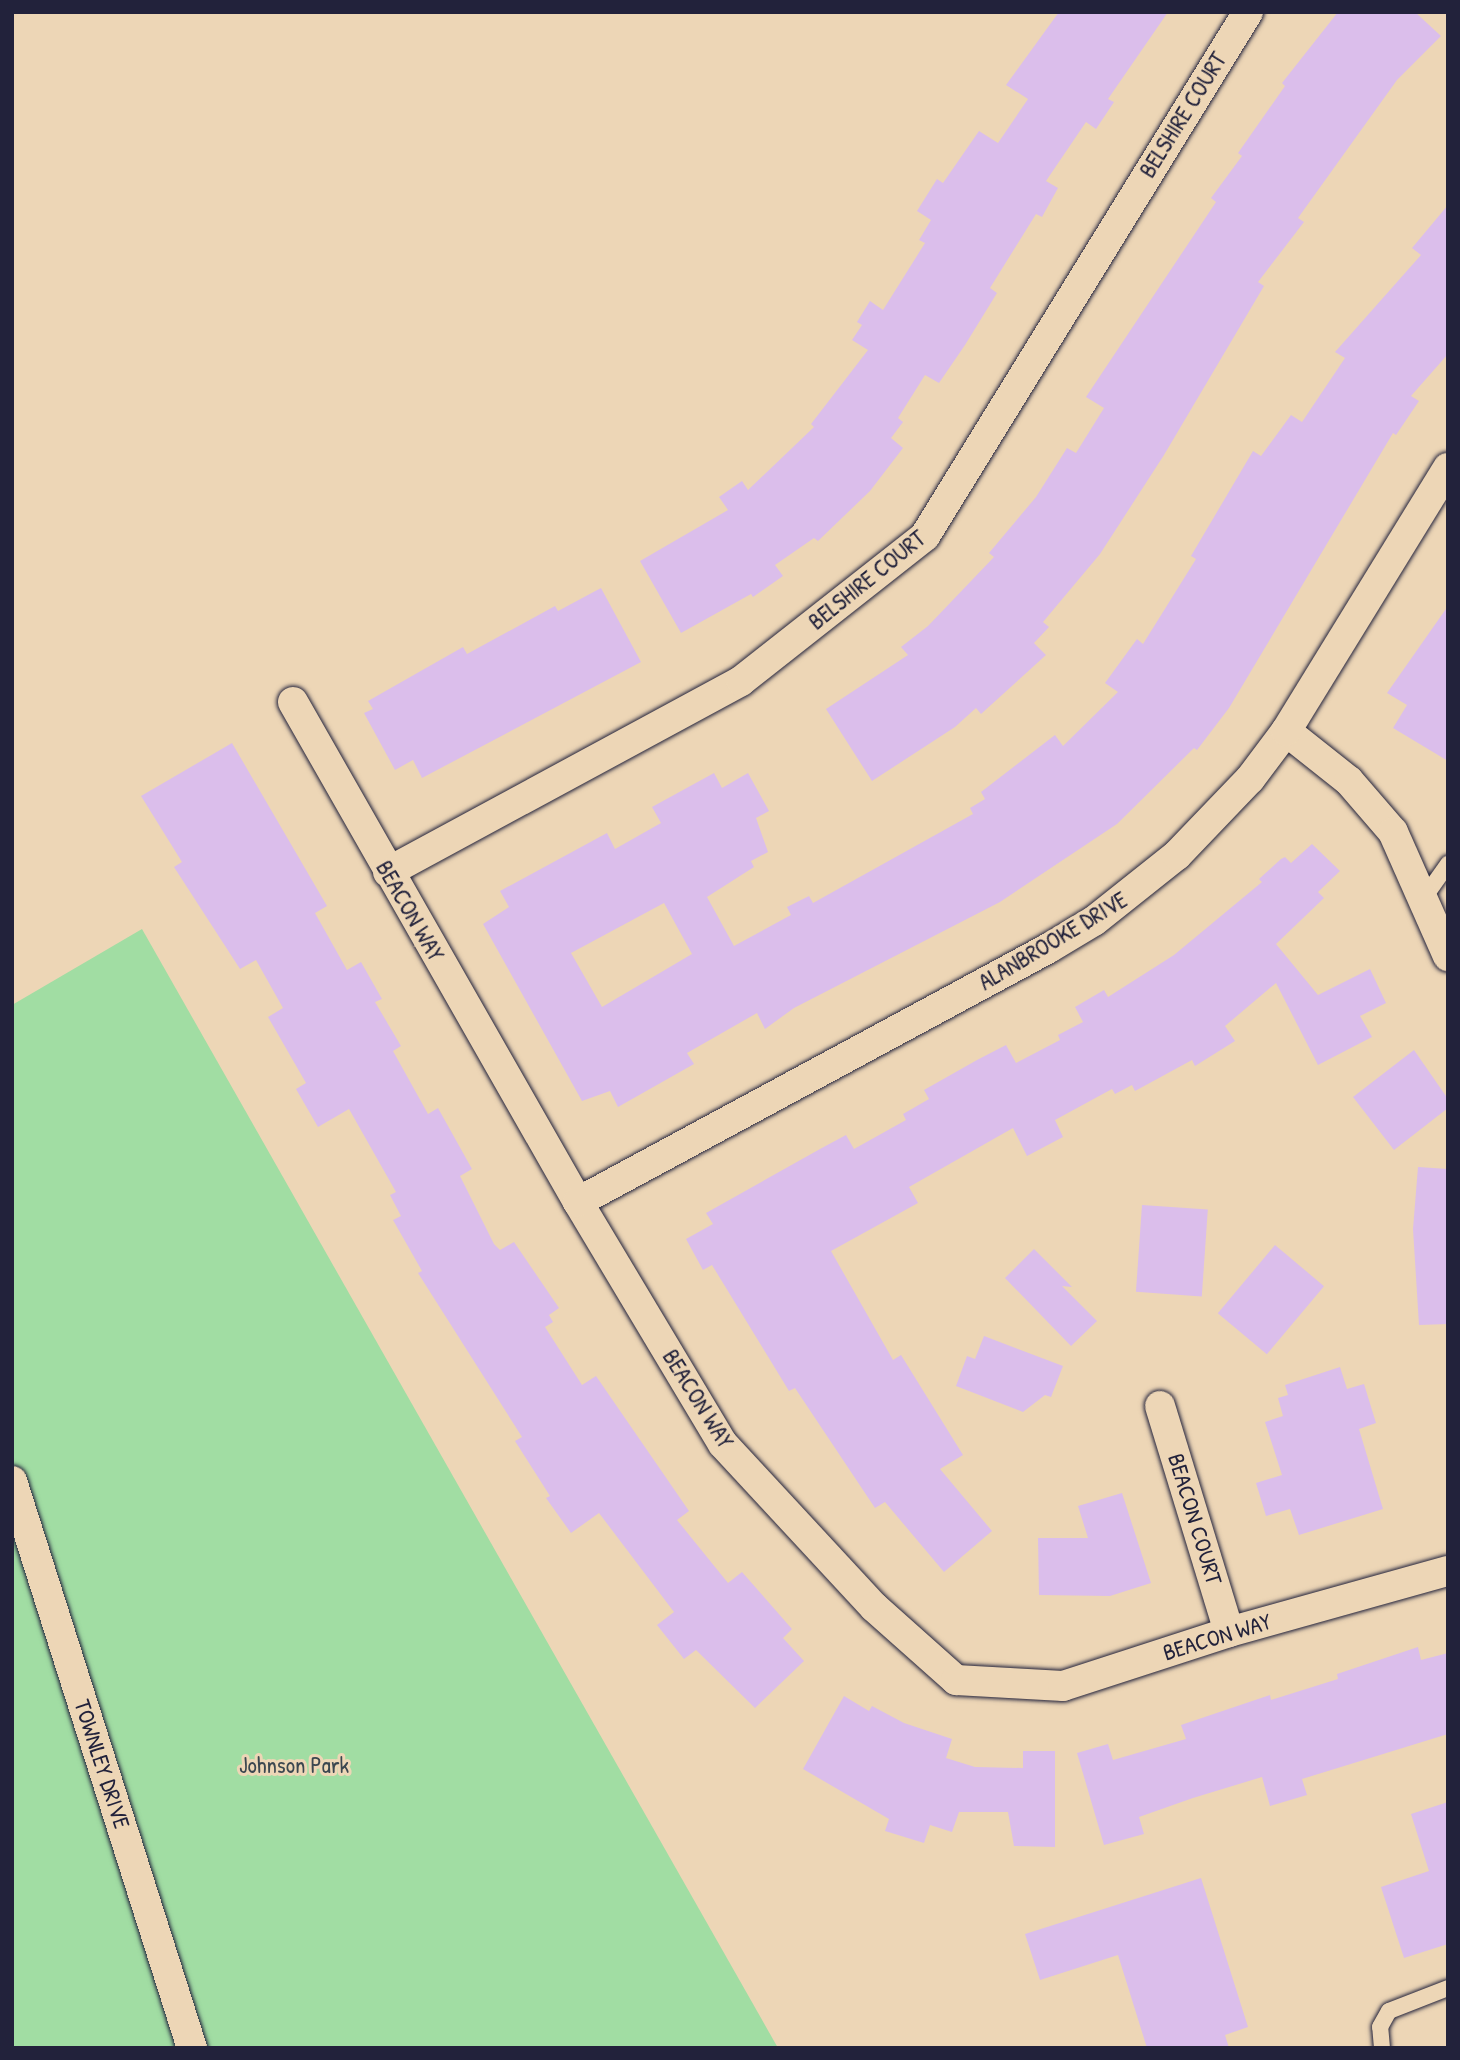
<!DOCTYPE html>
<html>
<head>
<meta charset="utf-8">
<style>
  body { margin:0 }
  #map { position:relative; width:1460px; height:2060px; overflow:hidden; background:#edd6b6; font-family:"Patrick Hand",sans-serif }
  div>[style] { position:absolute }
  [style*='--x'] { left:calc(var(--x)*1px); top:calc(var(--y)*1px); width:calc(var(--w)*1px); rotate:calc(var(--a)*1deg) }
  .green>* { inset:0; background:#a1dda3 }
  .building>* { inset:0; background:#dbbeeb; transform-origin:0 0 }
  .roads { filter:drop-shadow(0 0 2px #22223b) drop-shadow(0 0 2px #22223b) }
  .service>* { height:16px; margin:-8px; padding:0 8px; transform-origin:8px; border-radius:8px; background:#edd6b6 }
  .minor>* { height:30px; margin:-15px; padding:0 15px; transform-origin:15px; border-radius:15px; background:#edd6b6 }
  span { translate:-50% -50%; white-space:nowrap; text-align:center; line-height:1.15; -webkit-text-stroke:6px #edd6b6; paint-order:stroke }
  .street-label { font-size:23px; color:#22223b }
  .park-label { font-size:23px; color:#3b4750 }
  .frame { position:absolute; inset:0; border:14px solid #22223b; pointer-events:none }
</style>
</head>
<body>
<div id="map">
  <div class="green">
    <i style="clip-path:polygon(142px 929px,778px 2048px,12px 2048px,12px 1005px)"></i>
  </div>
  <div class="building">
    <i style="clip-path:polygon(1059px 12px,1168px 12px,1108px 99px,1114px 102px,1096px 129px,1086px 122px,1046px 181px,1058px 188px,1042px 217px,1036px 214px,990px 288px,997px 293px,965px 345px,939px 383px,925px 375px,898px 418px,903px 422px,891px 438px,903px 448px,870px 491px,818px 541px,814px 538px,775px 565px,783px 576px,753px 597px,751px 594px,681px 633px,640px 561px,728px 510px,719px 497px,742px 481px,748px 490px,814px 427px,811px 424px,868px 350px,852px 340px,862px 325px,857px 322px,870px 301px,883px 310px,925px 243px,919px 240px,931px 220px,917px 211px,937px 179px,943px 183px,979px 131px,998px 143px,1028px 99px,1006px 85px)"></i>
    <i style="clip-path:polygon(1338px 12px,1415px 12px,1441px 36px,1397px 80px,1298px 218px,1304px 222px,1258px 282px,1264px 286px,1164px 455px,1100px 554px,1043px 622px,1049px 627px,1034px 643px,1046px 655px,981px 714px,976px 708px,955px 727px,872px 781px,826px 709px,908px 655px,901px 647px,928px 626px,994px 557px,989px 553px,1036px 497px,1067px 448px,1076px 453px,1104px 408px,1086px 397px,1216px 202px,1211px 198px,1242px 156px,1238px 153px,1285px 86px,1282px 83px)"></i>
    <i style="clip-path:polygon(evenodd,1448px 205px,1448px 354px,1411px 396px,1419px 401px,1396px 435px,1393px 433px,1229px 708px,1197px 750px,1194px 748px,1117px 824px,1000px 902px,794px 1008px,765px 1029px,757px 1013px,687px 1053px,694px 1064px,618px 1107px,610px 1091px,582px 1101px,483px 924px,509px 907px,500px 891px,607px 833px,615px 849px,661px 823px,652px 807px,714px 773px,722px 788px,748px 773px,769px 811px,756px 818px,768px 852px,751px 861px,754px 867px,707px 897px,734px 946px,791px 915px,787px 907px,809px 896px,813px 903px,973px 814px,970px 808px,985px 799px,981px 792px,1055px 735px,1063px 746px,1118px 692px,1105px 683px,1137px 639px,1143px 644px,1196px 559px,1191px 556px,1253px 451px,1261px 456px,1291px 415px,1302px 422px,1345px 358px,1335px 352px,1421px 255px,1412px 248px,1448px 205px,664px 903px,692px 954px,602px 1007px,571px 953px,664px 903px)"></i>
    <i style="clip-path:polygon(601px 588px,641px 662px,422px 778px,413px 760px,395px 770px,364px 713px,373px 709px,368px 701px,463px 647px,467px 654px,555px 606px,558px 611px)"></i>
    <i style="clip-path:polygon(1448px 606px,1448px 761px,1393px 728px,1407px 705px,1387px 693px)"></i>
    <i style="clip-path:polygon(232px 743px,327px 906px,315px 913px,347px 970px,361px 962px,382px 999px,375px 1002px,401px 1046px,393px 1051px,428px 1114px,438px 1108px,472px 1169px,460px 1176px,494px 1244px,500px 1250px,514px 1242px,559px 1308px,549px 1315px,553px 1322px,545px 1327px,582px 1385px,596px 1376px,689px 1511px,677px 1520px,728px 1583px,742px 1572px,792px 1629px,783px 1638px,804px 1661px,755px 1708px,696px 1650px,684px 1659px,657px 1625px,674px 1612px,599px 1513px,571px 1533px,546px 1498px,550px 1496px,515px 1441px,522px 1437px,418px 1273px,422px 1271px,393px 1220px,401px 1216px,390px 1195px,396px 1192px,349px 1109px,318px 1127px,296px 1089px,306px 1083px,268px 1017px,283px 1008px,256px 960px,240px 969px,174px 867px,182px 862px,141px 796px)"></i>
    <i style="clip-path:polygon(1312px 844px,1340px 871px,1318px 892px,1324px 898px,1276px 944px,1318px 995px,1370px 969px,1386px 1003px,1360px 1016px,1372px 1037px,1318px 1065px,1276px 983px,1225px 1026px,1235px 1041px,1195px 1066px,1192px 1060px,1135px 1091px,1132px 1085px,1115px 1094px,1112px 1089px,1055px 1120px,1063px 1137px,1027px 1156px,1013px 1128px,909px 1187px,918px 1203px,831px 1251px,893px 1360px,901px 1355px,963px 1455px,940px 1469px,992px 1531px,944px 1572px,885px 1502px,875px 1508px,795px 1388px,789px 1391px,712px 1265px,703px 1270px,686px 1239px,713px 1224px,706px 1213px,820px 1149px,846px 1135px,854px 1149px,906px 1120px,903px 1114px,929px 1099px,924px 1090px,977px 1060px,1006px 1045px,1016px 1063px,1060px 1040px,1058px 1035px,1083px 1022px,1075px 1007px,1104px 990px,1108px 997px,1174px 955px,1262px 882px,1259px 879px,1281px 859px,1285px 857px,1291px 863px)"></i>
    <i style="clip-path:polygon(1414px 1050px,1448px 1099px,1448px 1108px,1394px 1150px,1353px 1097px)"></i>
    <i style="clip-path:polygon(1418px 1167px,1448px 1169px,1448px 1324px,1419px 1325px,1413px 1229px)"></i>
    <i style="left:1142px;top:1205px;width:66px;height:87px;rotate:4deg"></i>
    <i style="left:1275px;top:1245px;width:64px;height:89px;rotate:40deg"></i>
    <i style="clip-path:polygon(1034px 1249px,1072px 1287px,1062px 1286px,1097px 1321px,1071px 1346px,1005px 1278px)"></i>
    <i style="clip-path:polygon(984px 1336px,1063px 1366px,1051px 1397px,1045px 1395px,1023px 1412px,956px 1386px,967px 1356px,975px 1359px)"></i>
    <i style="clip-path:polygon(1340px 1367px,1347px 1389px,1364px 1384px,1376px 1423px,1359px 1429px,1383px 1509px,1299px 1535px,1290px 1509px,1266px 1516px,1256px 1483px,1282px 1475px,1265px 1422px,1283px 1416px,1278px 1398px,1288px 1395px,1285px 1385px)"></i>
    <i style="clip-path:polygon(1122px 1493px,1151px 1583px,1110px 1596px,1039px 1595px,1038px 1538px,1088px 1538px,1078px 1506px)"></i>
    <i style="clip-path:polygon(1418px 1647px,1421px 1660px,1448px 1653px,1448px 1734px,1302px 1779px,1307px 1795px,1270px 1806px,1262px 1777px,1193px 1798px,1139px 1817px,1144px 1834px,1104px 1845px,1077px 1753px,1108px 1744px,1113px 1760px,1186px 1739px,1181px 1725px,1270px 1695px,1271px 1700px,1338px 1679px,1337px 1674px)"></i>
    <i style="clip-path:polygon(844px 1696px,869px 1711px,872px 1706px,904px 1723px,952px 1739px,946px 1758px,975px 1767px,1023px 1768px,1023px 1751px,1055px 1751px,1055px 1847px,1014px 1846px,1008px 1812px,959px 1812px,952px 1832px,930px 1825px,924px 1843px,885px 1831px,889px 1819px,803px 1769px)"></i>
    <i style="clip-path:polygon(1448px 1802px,1448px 1944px,1404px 1958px,1381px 1887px,1429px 1871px,1411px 1814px)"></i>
    <i style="clip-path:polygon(1201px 1878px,1248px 2027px,1225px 2035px,1229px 2048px,1147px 2048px,1118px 1955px,1040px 1980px,1025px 1934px)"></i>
  </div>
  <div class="roads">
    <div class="service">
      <i style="--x:1421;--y:902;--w:47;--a:-54.6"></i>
      <i style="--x:1382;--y:2048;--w:21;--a:-95"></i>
      <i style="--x:1380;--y:2027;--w:18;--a:-61"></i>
      <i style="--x:1389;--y:2011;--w:63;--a:-21.3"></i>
    </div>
    <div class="minor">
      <i style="--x:293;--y:702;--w:576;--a:60.32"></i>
      <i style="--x:578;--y:1202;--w:282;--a:59.1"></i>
      <i style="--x:723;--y:1444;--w:222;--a:47.2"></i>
      <i style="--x:874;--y:1607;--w:110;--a:41.7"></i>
      <i style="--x:956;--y:1680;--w:107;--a:3.2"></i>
      <i style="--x:1063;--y:1686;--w:175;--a:-18"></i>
      <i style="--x:1229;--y:1632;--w:227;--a:-15.6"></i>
      <i style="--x:1286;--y:731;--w:80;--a:38.4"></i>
      <i style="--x:1349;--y:781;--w:67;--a:49.2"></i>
      <i style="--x:1393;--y:832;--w:136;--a:66.1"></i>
      <i style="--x:388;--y:872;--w:401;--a:-28.4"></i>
      <i style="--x:741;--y:681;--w:234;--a:-38.2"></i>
      <i style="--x:925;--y:536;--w:616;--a:-58.35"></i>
      <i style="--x:578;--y:1202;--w:535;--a:-28.34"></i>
      <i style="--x:1049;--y:948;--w:52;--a:-31"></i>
      <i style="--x:1094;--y:921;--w:106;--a:-38.5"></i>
      <i style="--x:1177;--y:855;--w:105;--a:-46.2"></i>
      <i style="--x:1250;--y:779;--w:60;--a:-53.1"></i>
      <i style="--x:1286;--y:731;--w:309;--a:-58.4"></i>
      <i style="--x:1160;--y:1406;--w:236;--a:73"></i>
      <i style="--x:12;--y:1481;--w:595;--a:72.39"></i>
    </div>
  </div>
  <div class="street-label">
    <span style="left:1183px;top:115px;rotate:-58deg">BELSHIRE COURT</span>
    <span style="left:867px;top:580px;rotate:-39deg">BELSHIRE COURT</span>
    <span style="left:410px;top:911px;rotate:60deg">BEACON WAY</span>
    <span style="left:1053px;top:941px;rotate:-31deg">ALANBROOKE DRIVE</span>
    <span style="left:698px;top:1399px;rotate:58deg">BEACON WAY</span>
    <span style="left:1195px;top:1519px;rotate:73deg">BEACON COURT</span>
    <span style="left:1217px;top:1637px;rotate:-17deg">BEACON WAY</span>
    <span style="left:102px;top:1764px;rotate:72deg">TOWNLEY DRIVE</span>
  </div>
  <div class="park-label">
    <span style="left:294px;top:1765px">Johnson Park</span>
  </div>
  <div class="frame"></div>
</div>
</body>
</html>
